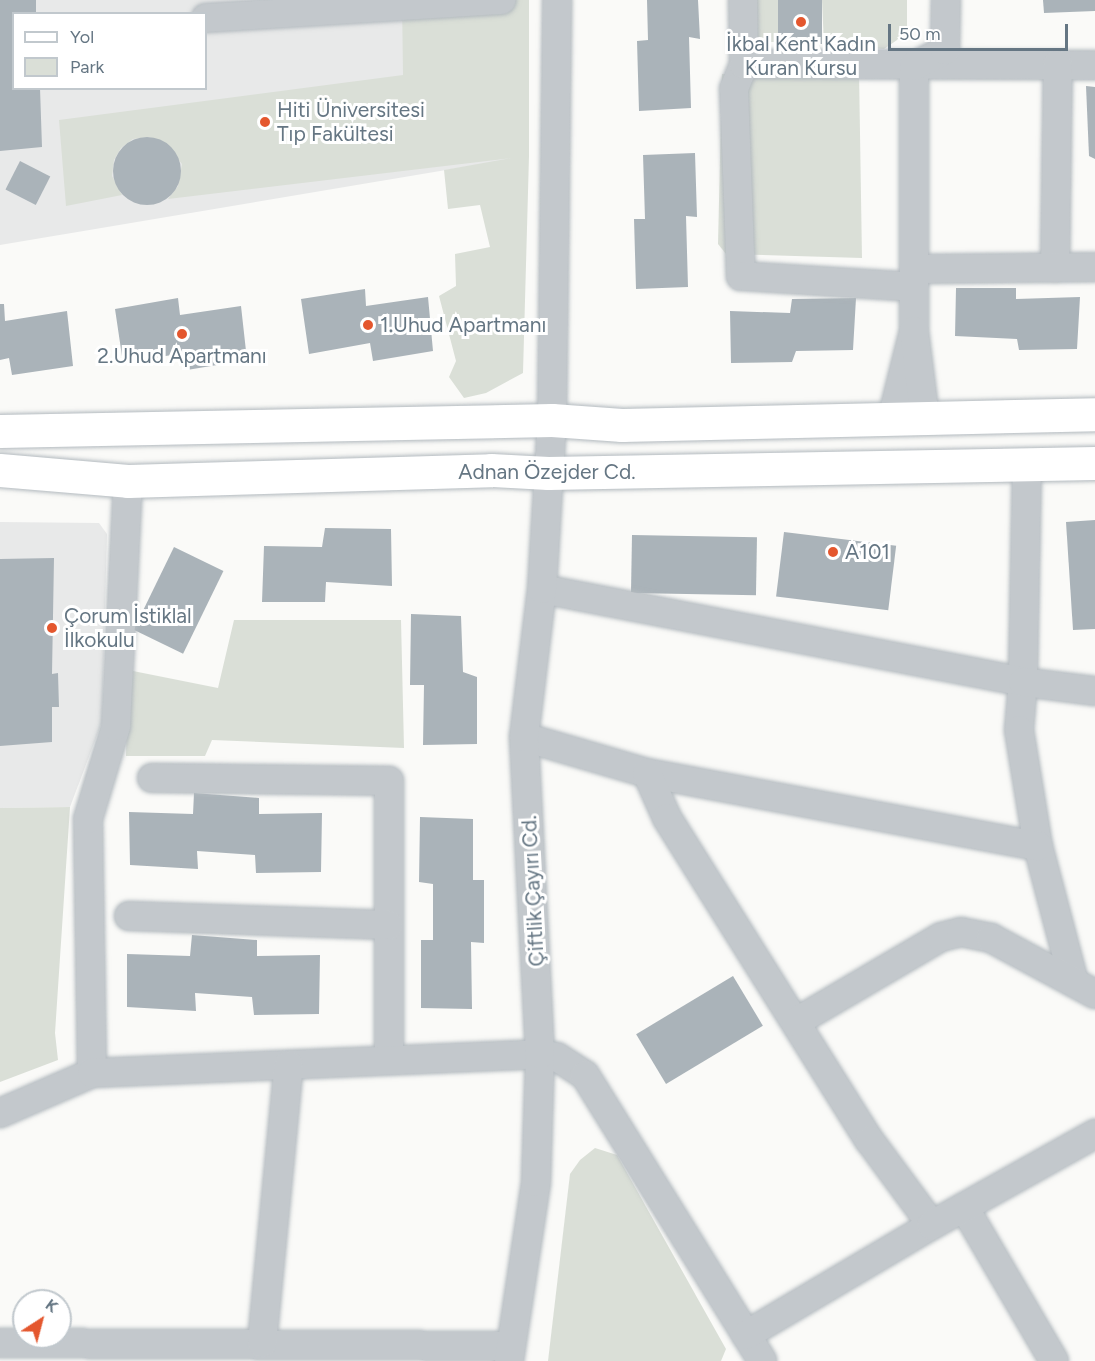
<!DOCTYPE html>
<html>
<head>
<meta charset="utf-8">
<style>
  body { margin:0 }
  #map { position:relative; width:1095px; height:1361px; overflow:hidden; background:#fafaf8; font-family:Figtree,sans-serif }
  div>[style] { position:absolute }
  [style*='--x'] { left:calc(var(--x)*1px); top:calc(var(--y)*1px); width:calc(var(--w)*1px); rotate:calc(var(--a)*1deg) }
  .built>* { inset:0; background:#e8e9e9 }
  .green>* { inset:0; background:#dadfd7; transform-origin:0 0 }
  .building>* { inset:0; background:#aab3b9; transform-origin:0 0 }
  .round { border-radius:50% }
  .roads { filter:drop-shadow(0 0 2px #b3babf) drop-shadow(0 0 2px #b3babf) }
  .street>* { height:28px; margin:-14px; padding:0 14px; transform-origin:14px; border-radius:14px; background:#c3c8cc }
  .secondary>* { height:33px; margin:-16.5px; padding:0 16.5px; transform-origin:16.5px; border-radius:16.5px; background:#fff }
  .dots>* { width:16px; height:16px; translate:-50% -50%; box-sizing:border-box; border:3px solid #fff; border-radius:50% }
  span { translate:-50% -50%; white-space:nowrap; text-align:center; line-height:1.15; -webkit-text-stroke:6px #fff; paint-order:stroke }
  .poi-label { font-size:21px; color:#657683 }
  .left { translate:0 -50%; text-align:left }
  .street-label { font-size:21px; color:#657683 }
  .legend { position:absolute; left:12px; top:12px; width:195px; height:78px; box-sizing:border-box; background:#fff; border:2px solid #c1c8cd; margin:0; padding:8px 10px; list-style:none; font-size:18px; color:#657683 }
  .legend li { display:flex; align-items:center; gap:12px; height:30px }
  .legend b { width:30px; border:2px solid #c1c8cd }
  .north { position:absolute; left:12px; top:1289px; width:60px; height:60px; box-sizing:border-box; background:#fff; border:2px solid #c1c8cd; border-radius:50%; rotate:36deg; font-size:16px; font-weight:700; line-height:24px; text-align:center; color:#657683 }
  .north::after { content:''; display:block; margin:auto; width:21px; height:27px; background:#e4572e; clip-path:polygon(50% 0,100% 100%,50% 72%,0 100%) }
  .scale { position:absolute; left:888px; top:24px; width:180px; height:27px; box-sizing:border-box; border:3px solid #657683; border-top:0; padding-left:8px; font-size:18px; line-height:21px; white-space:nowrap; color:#657683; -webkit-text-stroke:4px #fff; paint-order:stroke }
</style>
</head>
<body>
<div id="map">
  <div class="built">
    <i style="clip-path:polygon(evenodd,0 0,529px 0,529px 156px,0 245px,0 0,14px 14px,206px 14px,206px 88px,14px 88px,14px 14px)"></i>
    <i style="clip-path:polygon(0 522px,99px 523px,107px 534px,102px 722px,70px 807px,0 808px)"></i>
  </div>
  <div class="green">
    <i style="clip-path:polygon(402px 0,529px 0,529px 156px,523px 373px,486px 393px,464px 398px,449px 377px,456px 361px,439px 296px,456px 286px,455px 254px,490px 247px,480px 205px,448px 209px,444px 170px,512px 158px,168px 199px,178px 186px,182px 164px,166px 144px,149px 137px,133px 139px,121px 148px,114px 160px,112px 176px,122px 195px,66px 206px,59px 120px,403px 75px)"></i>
    <i style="left:730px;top:0;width:48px;height:42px"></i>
    <i style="clip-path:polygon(822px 0,907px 0,907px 27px,897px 40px,884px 49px,824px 45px)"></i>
    <i style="clip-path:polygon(859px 71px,862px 258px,726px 254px,718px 244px,722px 74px)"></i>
    <i style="clip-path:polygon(234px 620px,401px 620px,404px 748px,212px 740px,205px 756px,126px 756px,128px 670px,218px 688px)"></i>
    <i style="clip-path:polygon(70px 807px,55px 1033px,58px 1060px,0 1082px,0 808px)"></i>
    <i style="clip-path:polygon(595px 1148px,617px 1155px,726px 1349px,721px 1361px,548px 1361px,570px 1174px,580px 1160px)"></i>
  </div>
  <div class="building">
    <i style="clip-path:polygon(0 0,36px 0,36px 14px,14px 14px,14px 88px,40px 88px,42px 147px,0 151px)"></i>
    <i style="clip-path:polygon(647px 0,698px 0,700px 39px,689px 37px,691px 108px,639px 111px,637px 41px,648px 40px)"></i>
    <i style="left:778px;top:0;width:44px;height:44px"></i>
    <i style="clip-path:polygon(1043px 0,1095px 0,1095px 11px,1044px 13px)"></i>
    <i style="clip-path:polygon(1086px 86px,1095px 87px,1095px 159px,1089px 156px)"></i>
    <i class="round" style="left:113px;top:137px;width:68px;height:68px"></i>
    <i style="clip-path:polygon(695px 153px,697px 217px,686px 216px,688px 287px,636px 289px,634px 219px,645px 219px,643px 155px)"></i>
    <i style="left:20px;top:161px;width:34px;height:32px;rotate:27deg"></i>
    <i style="clip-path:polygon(956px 288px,1016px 288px,1016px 299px,1080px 297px,1077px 349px,1019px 350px,1017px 339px,955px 336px)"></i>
    <i style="clip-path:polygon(365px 289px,366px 306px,428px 297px,433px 351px,373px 361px,370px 343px,309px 354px,301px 299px)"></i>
    <i style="clip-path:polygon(178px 298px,180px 315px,241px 306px,247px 360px,187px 370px,184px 353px,123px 363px,115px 309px)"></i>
    <i style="clip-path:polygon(856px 298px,853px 350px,796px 351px,792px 362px,731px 363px,730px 311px,790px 313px,792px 299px)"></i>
    <i style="clip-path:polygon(0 304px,4px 304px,5px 321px,67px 311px,73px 366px,12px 375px,9px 358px,0 360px)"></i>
    <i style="clip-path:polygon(1095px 520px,1095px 629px,1073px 630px,1066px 522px)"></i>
    <i style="clip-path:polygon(325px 528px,391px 529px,392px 586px,326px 582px,325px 602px,262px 602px,264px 546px,322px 547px)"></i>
    <i style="left:784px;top:532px;width:113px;height:65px;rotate:7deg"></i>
    <i style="left:632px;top:535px;width:125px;height:58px;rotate:1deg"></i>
    <i style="left:174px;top:547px;width:55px;height:92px;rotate:26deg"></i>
    <i style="clip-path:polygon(54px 558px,52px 674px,58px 673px,59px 707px,52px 707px,52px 742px,0 746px,0 559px)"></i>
    <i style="clip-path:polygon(411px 614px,461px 616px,463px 672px,477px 677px,477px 744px,423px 745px,424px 685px,410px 685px)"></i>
    <i style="clip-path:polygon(194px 793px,259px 798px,259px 814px,322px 813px,321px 872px,256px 873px,255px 855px,197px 851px,198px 869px,130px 865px,129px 812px,193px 814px)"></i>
    <i style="clip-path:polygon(420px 817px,473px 819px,473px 880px,484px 880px,484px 943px,471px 942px,472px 1009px,421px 1008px,421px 940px,433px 940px,433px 884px,419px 882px)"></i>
    <i style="clip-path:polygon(192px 935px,257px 940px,257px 956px,320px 955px,319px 1014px,254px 1015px,252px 997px,195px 993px,196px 1011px,127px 1007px,127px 954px,190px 956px)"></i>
    <i style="left:733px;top:976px;width:58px;height:113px;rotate:59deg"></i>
  </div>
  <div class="roads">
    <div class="street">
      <i style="--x:743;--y:0;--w:64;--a:89.1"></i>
      <i style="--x:744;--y:64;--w:27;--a:112"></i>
      <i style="--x:734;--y:89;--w:187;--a:87.9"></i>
      <i style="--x:741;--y:276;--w:173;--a:3.6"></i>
      <i style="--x:206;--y:18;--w:296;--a:-3.5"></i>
      <i style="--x:744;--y:64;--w:351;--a:0.2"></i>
      <i style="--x:1055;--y:268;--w:203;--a:-89.2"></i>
      <i style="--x:914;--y:269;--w:181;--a:-0.6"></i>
      <i style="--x:914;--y:331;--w:265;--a:-90"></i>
      <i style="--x:914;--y:66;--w:35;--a:-27"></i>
      <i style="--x:945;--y:50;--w:50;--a:-88.9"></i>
      <i style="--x:892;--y:419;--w:91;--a:-76"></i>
      <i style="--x:914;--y:331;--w:88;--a:82.8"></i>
      <i style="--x:1027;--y:464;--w:218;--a:91.1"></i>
      <i style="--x:1023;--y:682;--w:48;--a:94.8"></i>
      <i style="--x:1019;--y:730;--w:118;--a:80.7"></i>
      <i style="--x:1038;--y:846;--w:141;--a:75.2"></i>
      <i style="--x:542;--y:589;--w:490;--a:10.9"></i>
      <i style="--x:1023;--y:682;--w:73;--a:7.1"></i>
      <i style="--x:524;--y:737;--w:128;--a:16.3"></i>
      <i style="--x:647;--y:773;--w:398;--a:10.6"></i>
      <i style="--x:647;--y:773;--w:49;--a:66"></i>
      <i style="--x:667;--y:818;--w:381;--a:57.9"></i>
      <i style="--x:870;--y:1141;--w:104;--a:53.6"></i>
      <i style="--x:152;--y:778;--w:237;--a:0.7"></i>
      <i style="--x:389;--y:781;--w:279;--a:90"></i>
      <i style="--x:129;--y:916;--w:260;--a:2"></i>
      <i style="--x:796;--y:1022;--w:168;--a:-30.4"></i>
      <i style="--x:941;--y:937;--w:21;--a:-14"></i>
      <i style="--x:961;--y:932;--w:31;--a:11"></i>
      <i style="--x:991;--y:938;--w:118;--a:28.3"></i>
      <i style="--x:92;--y:1073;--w:254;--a:-90.9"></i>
      <i style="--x:88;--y:819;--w:97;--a:-73.2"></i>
      <i style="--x:116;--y:726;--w:245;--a:-87.2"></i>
      <i style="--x:0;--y:1113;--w:100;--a:-23.5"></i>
      <i style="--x:92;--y:1073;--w:448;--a:-2.4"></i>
      <i style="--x:540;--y:1054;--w:17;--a:10"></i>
      <i style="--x:557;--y:1057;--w:33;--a:33"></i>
      <i style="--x:585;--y:1075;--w:336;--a:58.2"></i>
      <i style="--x:964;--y:1207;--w:178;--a:59.7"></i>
      <i style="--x:746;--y:1335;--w:216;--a:-30.6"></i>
      <i style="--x:932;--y:1225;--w:187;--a:-29.2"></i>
      <i style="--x:0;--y:1343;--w:510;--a:0.34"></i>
      <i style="--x:262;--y:1343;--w:279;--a:-84.5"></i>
      <i style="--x:509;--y:1361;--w:181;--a:-81.4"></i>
      <i style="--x:536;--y:1182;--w:128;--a:-88.2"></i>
      <i style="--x:540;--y:1054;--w:317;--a:-92.9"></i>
      <i style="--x:524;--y:737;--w:149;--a:-83.1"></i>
      <i style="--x:542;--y:589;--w:169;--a:-86.6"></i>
      <i style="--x:552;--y:420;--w:420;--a:-89.3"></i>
    </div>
    <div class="secondary">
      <i style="--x:0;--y:431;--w:552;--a:-1.14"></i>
      <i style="--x:552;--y:420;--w:70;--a:4.1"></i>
      <i style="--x:622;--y:425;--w:473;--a:-1.3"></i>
      <i style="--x:0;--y:470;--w:128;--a:4.9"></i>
      <i style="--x:128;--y:481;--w:363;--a:-1.7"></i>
      <i style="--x:491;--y:470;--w:57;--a:3"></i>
      <i style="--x:548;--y:473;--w:547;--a:-1.05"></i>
    </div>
  </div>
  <div class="dots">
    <i style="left:801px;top:22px;background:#e4572e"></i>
    <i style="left:265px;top:122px;background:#e4572e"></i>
    <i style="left:368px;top:325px;background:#e4572e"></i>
    <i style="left:182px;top:334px;background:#e4572e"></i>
    <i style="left:833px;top:552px;background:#e4572e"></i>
    <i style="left:52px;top:628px;background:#e4572e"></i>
  </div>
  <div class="poi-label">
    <span style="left:801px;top:56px">İkbal Kent Kadın<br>Kuran Kursu</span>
    <span class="left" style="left:277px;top:122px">Hiti Üniversitesi<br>Tıp Fakültesi</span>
    <span class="left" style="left:380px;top:325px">1.Uhud Apartmanı</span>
    <span style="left:182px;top:356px">2.Uhud Apartmanı</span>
    <span class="left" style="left:845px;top:552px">A101</span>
    <span class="left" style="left:64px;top:628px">Çorum İstiklal<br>İlkokulu</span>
  </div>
  <div class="street-label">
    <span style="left:547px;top:472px">Adnan Özejder Cd.</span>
    <span style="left:533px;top:891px;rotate:-93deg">Çiftlik Çayırı Cd.</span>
  </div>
  <ul class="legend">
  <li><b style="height:8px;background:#fff"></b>Yol</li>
  <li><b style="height:16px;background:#dadfd7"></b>Park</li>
  </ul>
  <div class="north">K</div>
  <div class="scale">50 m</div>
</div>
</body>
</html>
